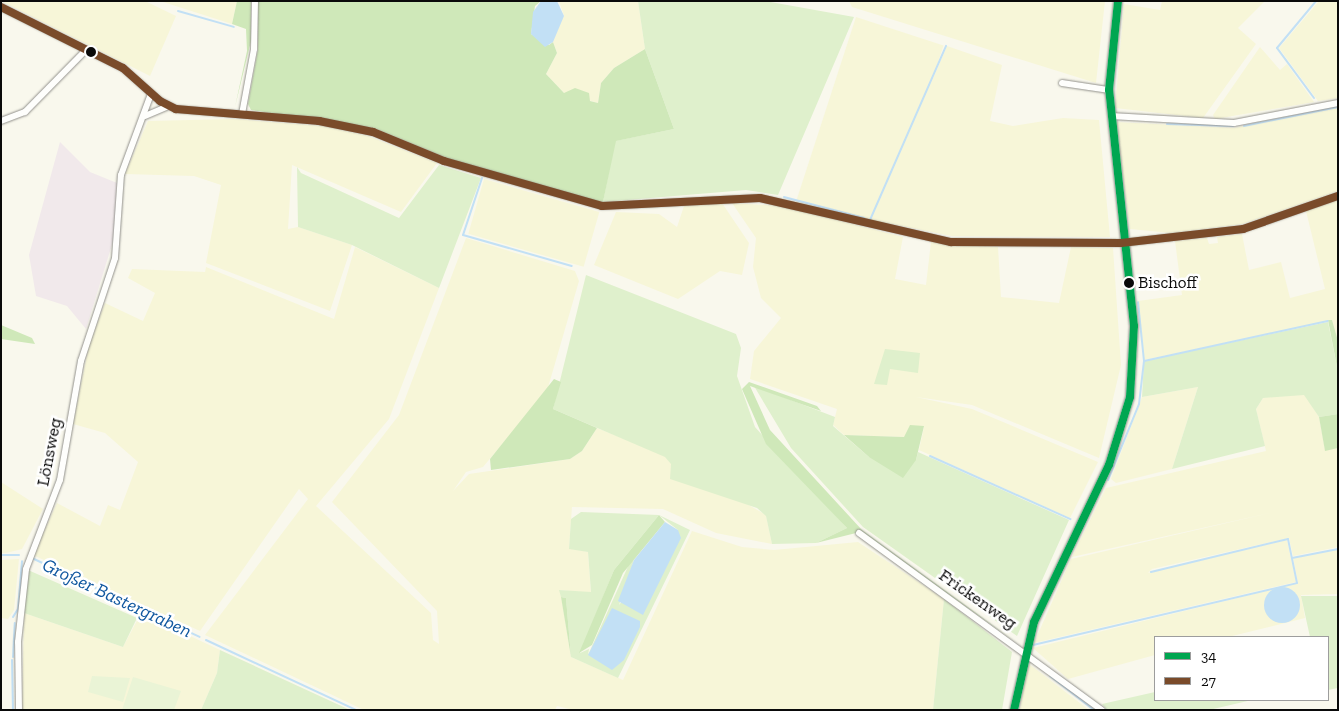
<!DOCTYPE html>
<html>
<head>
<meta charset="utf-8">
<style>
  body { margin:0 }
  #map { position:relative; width:1339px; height:711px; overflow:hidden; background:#f9f8ed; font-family:"Zilla Slab",serif }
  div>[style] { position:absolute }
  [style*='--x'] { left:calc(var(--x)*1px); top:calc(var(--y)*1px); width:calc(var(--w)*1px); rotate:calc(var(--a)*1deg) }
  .industrial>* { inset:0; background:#f1e9eb }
  .farmland>* { inset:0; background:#f7f6d8; transform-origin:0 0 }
  .green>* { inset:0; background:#dff0cc }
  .forest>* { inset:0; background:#cfe8b9 }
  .pitch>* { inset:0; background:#eaf4d6 }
  .water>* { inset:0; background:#c2e0f5 }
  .round { border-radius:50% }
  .stream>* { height:2px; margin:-1px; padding:0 1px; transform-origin:1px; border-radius:1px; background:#c2e0f5 }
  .roads { filter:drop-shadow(0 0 1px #92918c) drop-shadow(0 0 1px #92918c) }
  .minor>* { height:6px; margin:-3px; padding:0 3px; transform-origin:3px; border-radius:3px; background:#fefefc }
  .tertiary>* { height:8px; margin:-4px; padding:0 4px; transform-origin:4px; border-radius:4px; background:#fefefc }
  .bus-1>* { height:8px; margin:-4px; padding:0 4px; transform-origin:4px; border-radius:4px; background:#00a651 }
  .bus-2>* { height:8px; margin:-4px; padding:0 4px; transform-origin:4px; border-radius:4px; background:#7a4b2a }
  .dots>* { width:14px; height:14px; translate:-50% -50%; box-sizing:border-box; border:2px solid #fff; border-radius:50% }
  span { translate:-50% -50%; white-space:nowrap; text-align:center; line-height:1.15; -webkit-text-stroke:5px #fff; paint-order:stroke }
  .bus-label { font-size:17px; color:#0a0a0a }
  .left { translate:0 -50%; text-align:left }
  .street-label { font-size:18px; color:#0a0a0a }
  .water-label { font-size:19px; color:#10579f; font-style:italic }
  .frame { position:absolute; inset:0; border:2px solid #0a0a0a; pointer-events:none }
  .legend { position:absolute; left:1154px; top:636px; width:175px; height:65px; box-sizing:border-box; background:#fff; border:1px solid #9d9d9d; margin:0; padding:6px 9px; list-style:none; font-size:15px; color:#0a0a0a }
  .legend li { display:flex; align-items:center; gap:10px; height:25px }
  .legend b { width:25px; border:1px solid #9d9d9d }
</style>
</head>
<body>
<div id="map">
  <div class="industrial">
    <i style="clip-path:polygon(60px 142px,90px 172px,117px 183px,115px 235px,86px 329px,67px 306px,36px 296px,29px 255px)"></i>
  </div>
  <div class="farmland">
    <i style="clip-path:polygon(1px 1px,145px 1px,176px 16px,150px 76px)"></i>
    <i style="clip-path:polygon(160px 1px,237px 1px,232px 24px)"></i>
    <i style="clip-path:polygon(559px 1px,638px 1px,645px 49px,614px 68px,601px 83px,598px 103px,564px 93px,546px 74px,557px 53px,553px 42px,556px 25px,564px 16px)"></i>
    <i style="clip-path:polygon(849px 1px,1105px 1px,1096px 83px,852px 7px)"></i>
    <i style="clip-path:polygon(1162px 1px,1265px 1px,1238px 28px,1256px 44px,1203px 118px,1115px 108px,1124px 4px,1160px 10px)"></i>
    <i style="clip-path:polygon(1319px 1px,1338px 1px,1338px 98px,1318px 101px,1279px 48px)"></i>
    <i style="left:856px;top:17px;width:92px;height:194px;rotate:18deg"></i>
    <i style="clip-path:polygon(947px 46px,1002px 65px,990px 121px,1013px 126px,1063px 118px,1099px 120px,1110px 237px,952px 236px,872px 220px)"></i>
    <i style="clip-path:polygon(1260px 47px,1280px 70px,1287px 64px,1314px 102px,1215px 119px,1213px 115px)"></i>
    <i style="clip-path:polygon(1338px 108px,1338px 191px,1242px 224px,1171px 233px,1130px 229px,1116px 122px,1234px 128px)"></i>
    <i style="clip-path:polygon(233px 119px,323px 126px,368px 136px,437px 163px,401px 212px,292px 165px,288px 229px,298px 227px,352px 245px,330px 311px,206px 263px,221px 185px,194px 176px,125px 174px,148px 121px)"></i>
    <i style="left:484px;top:179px;width:120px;height:57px;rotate:16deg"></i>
    <i style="clip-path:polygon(1338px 200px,1338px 341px,1332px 320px,1144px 360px,1138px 301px,1182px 295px,1175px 241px,1207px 238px,1209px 244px,1218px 243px,1217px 237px,1242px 234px,1249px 270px,1281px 262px,1290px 298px,1325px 289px,1306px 211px)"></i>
    <i style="clip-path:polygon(722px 203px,749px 243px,742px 275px,720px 271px,678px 299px,594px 265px,616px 212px,659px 214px,677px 227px,684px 206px)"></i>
    <i style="clip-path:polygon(732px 203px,782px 206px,903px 237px,895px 279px,926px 285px,931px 242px,998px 247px,1001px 297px,1059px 303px,1071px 247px,1113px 248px,1121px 365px,1099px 458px,972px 405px,916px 397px,972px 409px,1098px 462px,1070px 518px,919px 450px,924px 427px,905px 437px,844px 435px,833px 425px,837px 409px,750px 379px,754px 351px,781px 318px,761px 298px,753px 267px,756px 238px)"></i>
    <i style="clip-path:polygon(466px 238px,575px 271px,579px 281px,547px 391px,483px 467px,466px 472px,453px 491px,469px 474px,570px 459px,582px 451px,597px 428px,659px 453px,766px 515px,772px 544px,716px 533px,663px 509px,572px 507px,569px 548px,588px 552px,591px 593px,560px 590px,571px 657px,623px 680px,692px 531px,742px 547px,774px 550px,858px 542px,944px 599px,933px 710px,573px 710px,557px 706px,555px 710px,364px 710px,205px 635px,308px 499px,299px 489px,200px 631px,33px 555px,57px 503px,100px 526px,108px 505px,120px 510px,138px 462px,105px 433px,73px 424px,89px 345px,105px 303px,143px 321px,155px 293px,128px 278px,132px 269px,205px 272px,206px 267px,334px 319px,355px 247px,439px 288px,389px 419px,316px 506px,431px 613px,433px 640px,439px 644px,437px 611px,332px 502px,399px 415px)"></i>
    <i style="clip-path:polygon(1198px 387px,1172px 469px,1116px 483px,1111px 479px,1142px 397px)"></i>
    <i style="clip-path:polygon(1285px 393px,1305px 395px,1319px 417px,1325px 450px,1338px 448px,1338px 547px,1293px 556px,1289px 538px,1152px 569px,1148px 573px,1287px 540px,1296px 582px,1034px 643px,1071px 559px,1283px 510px,1072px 557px,1106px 488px,1266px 451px,1256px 409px,1263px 398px)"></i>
    <i style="clip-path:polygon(1px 482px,43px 509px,22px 549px,6px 553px,1px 553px)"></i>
    <i style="clip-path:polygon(1338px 550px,1338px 594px,1301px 595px,1305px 618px,1228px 637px,1155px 637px,1155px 655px,1068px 679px,1033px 648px,1298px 583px,1293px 558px)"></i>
    <i style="clip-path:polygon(19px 559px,14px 610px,8px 619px,1px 618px,1px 560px)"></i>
    <i style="clip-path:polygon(24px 613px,123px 647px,141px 613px,220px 650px,217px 673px,201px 710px,22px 710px)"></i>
    <i style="clip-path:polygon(1027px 663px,1037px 670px,1089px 710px,1020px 710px)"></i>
  </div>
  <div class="green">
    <i style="clip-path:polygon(638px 1px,765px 1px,854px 17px,778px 195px,746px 190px,603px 202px,615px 141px,674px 129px,645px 49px)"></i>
    <i style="clip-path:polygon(439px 165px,481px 178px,439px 288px,352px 245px,298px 227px,297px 167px,301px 173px,399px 218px)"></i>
    <i style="clip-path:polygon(586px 275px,736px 334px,741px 348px,737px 376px,755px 427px,847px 528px,816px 543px,772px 544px,766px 516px,757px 508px,670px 479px,671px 464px,665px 457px,553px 409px)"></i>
    <i style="clip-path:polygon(1328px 322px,1338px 372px,1338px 414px,1319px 417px,1304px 395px,1263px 398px,1256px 409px,1265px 446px,1172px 469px,1198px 387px,1142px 397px,1144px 361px)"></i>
    <i style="clip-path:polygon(885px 349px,920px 353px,918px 373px,890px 369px,887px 385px,874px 384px)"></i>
    <i style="clip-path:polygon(754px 386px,835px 417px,833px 426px,869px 457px,916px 460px,918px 452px,1069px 520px,1017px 636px,863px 527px,791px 448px)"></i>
    <i style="clip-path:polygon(evenodd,581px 512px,659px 515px,690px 530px,618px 678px,571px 657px,566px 598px,561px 597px,559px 590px,591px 592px,588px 552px,569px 549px,571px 519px,581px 512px,659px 515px,678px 530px,619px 605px,634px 560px,630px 562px,588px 655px,589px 649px,580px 653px,614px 570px,659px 515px)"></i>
    <i style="clip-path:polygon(28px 570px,137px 618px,123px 647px,24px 613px)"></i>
    <i style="clip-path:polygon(1301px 596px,1338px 596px,1338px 688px,1328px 690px,1328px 637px,1310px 637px)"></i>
    <i style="clip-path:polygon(944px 599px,1012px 652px,1002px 710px,933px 710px)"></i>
    <i style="clip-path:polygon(220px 650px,350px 710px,201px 710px,217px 673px)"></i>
    <i style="clip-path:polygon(1155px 692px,1155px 700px,1252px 700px,1209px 710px,1107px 710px,1102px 704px)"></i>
  </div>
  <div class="forest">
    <i style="clip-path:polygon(237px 1px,251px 1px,251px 41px,235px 107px,247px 51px,246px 29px,232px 24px)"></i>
    <i style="clip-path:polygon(258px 1px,541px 1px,535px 6px,531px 34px,549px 45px,553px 42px,557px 53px,546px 74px,564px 93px,575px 88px,589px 93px,590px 101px,598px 103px,601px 83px,614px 68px,645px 49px,674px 129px,616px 141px,603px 202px,558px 193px,447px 158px,374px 128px,251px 110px,248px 104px,258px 49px)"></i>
    <i style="clip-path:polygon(1328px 320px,1332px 320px,1338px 341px,1338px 372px)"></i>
    <i style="clip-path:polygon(1px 325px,32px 338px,35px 344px,1px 339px)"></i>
    <i style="clip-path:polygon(554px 379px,561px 382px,553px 409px,597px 428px,582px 451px,570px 459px,491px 470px,490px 459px)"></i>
    <i style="clip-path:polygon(749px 382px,817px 406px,821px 411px,750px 386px,770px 430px,862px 530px,1016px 642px,860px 532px,816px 543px,847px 528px,766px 444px,742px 389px)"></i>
    <i style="clip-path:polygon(1338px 414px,1338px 448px,1325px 451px,1319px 417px)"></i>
    <i style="clip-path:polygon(910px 425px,924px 426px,916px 460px,903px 478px,869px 457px,844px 435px,904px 437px)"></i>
    <i style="clip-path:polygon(659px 515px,665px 522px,623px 573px,592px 645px,579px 653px,614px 570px)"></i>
    <i style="clip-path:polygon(561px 597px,566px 598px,571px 657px)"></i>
  </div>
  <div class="pitch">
    <i style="clip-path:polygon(92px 676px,130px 678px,123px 702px,88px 692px)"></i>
    <i style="clip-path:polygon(133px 677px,181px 691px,174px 710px,122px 710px)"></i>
  </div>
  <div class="water">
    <i style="clip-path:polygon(541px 1px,557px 1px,564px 16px,553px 42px,545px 47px,531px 34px,533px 12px)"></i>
    <i style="clip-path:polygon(665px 522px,678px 530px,681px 538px,643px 615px,618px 601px,634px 560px)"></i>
    <i class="round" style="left:1264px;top:587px;width:36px;height:36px"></i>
    <i style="clip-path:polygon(612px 608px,640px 621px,640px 627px,624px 660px,612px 670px,588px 655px)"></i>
  </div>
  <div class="stream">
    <i style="--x:178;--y:11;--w:58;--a:15.9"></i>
    <i style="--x:1314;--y:98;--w:62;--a:-126.5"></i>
    <i style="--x:1277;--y:48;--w:61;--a:-50.3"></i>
    <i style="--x:1167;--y:124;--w:66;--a:1.7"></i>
    <i style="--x:1244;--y:126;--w:96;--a:-11.4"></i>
    <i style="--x:482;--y:178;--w:60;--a:108.4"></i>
    <i style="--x:463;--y:235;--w:113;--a:15.9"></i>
    <i style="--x:784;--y:197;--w:83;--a:14.7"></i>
    <i style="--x:870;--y:220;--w:190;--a:-66.4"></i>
    <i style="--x:1144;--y:361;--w:188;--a:-12.3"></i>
    <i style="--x:930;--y:456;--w:154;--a:24.2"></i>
    <i style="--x:1108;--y:480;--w:82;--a:-67.8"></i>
    <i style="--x:1139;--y:404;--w:43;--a:-83.4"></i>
    <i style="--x:1144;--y:361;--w:59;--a:-95.8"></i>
    <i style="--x:1;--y:555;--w:18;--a:0"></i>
    <i style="--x:1292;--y:558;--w:47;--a:-11.1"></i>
    <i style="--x:34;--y:559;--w:183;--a:25.2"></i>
    <i style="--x:13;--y:617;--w:9;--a:-58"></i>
    <i style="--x:18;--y:609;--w:48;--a:-85.2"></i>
    <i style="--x:206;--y:640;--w:166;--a:25"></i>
    <i style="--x:1033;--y:645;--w:271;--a:-13.2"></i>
    <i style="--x:1297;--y:583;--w:45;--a:-101.6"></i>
    <i style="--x:1288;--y:539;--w:141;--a:166.5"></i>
    <i style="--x:13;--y:657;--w:34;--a:-87"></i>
    <i style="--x:12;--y:660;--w:50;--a:88.9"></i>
    <i style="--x:1050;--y:676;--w:56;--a:37.7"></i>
  </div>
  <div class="roads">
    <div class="minor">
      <i style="--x:1;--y:7;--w:136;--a:26.6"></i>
      <i style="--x:123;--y:68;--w:50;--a:41.7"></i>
      <i style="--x:160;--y:101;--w:18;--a:27"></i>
      <i style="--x:176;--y:109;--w:144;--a:4.8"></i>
      <i style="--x:319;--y:121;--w:55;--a:11.5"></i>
      <i style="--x:373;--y:132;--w:77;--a:22.2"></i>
      <i style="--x:444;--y:161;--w:164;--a:15.9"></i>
      <i style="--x:602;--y:206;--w:158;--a:-2.9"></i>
      <i style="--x:760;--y:198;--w:196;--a:13"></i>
      <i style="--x:951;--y:242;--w:170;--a:0.3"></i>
      <i style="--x:1121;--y:243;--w:123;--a:-6.5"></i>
      <i style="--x:1243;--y:229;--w:101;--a:-19.2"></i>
      <i style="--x:1062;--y:83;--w:48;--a:8.5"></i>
      <i style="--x:242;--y:114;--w:66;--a:-79.5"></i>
      <i style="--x:254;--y:49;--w:48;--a:-88.8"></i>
      <i style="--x:145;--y:116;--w:25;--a:-23"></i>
      <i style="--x:1111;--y:116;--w:123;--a:3.3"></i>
      <i style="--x:1234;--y:123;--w:106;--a:-10.9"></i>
      <i style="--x:1;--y:121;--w:26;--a:-21"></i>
      <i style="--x:25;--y:112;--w:87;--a:-45.5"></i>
      <i style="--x:859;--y:533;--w:301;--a:36.1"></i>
      <i style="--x:19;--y:710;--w:68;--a:-90.8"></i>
      <i style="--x:18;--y:642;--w:73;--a:-83.7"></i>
      <i style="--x:26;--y:569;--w:95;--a:-69.1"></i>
      <i style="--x:60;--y:480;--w:121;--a:-80"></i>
      <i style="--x:81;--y:361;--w:108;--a:-71.7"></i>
      <i style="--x:115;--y:258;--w:83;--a:-85.9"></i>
      <i style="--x:121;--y:175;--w:86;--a:-69.7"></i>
    </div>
    <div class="tertiary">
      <i style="--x:1014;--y:710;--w:90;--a:-77.2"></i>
      <i style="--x:1034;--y:622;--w:174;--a:-64.5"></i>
      <i style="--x:1109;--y:465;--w:71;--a:-72.8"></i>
      <i style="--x:1130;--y:397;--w:71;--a:-86.8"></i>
      <i style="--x:1134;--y:326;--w:237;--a:-96"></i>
      <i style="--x:1109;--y:90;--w:89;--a:-84.2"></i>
    </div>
  </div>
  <div class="bus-1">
    <i style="--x:1014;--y:710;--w:90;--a:-77.2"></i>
    <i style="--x:1034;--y:622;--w:174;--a:-64.5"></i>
    <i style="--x:1109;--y:465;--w:71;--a:-72.8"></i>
    <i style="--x:1130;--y:397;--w:71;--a:-86.8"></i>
    <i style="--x:1134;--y:326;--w:237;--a:-96"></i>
    <i style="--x:1109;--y:90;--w:89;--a:-84.2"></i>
  </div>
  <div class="bus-2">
    <i style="--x:1;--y:7;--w:136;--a:26.6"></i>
    <i style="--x:123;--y:68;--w:50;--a:41.7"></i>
    <i style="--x:160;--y:101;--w:18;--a:27"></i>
    <i style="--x:176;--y:109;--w:144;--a:4.8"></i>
    <i style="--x:319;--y:121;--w:55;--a:11.5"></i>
    <i style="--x:373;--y:132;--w:77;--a:22.2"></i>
    <i style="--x:444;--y:161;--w:164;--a:15.9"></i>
    <i style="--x:602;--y:206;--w:158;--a:-2.9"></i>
    <i style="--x:760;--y:198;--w:196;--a:13"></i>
    <i style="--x:951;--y:242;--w:170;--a:0.3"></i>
    <i style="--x:1121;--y:243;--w:123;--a:-6.5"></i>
    <i style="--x:1243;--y:229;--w:101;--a:-19.2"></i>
  </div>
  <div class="dots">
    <i style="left:91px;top:52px;background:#0a0a0a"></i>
    <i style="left:1129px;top:283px;background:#0a0a0a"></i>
  </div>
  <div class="bus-label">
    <span class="left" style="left:1138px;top:283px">Bischoff</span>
  </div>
  <div class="street-label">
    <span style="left:49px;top:452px;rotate:-79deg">Lönsweg</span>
    <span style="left:978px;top:599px;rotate:35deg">Frickenweg</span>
  </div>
  <div class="water-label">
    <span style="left:117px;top:598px;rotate:25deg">Großer Bastergraben</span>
  </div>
  <div class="frame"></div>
  <ul class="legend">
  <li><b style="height:6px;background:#00a651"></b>34</li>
  <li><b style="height:6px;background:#7a4b2a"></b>27</li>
  </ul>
</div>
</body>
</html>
